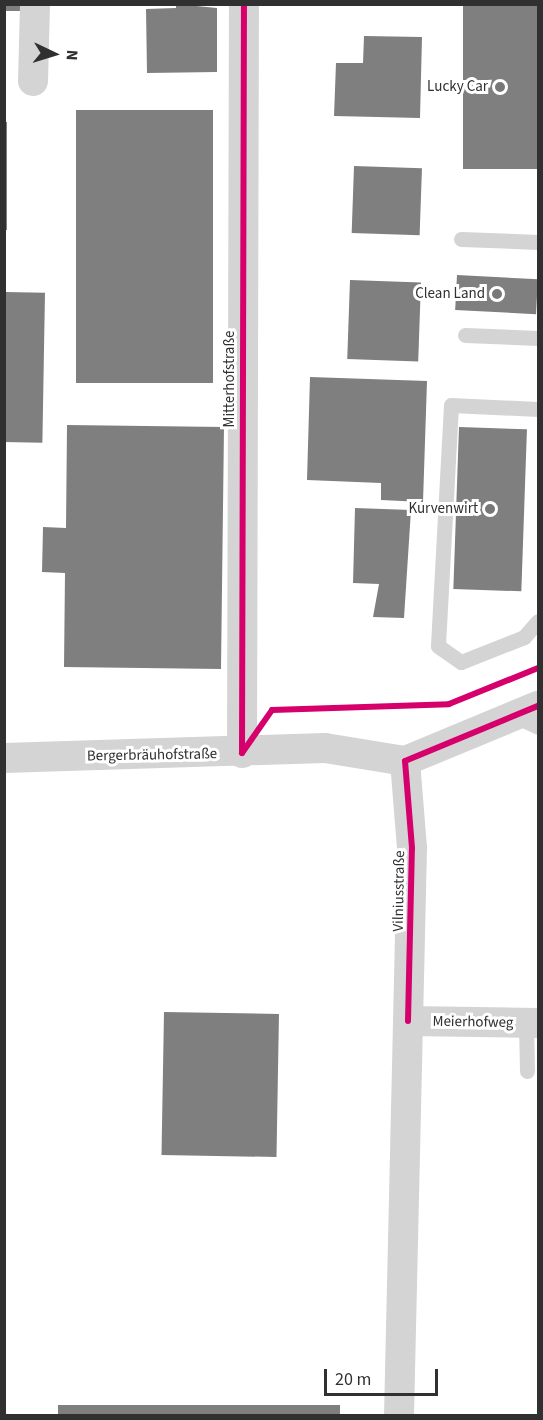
<!DOCTYPE html>
<html>
<head>
<meta charset="utf-8">
<style>
  body { margin:0 }
  #map { position:relative; width:543px; height:1420px; overflow:hidden; background:#fff; font-family:"Source Sans 3",sans-serif }
  div>[style] { position:absolute }
  [style*='--x'] { left:calc(var(--x)*1px); top:calc(var(--y)*1px); width:calc(var(--w)*1px); rotate:calc(var(--a)*1deg) }
  .building>* { inset:0; background:#7f7f7f; transform-origin:0 0 }
  .lane>* { height:15px; margin:-7.5px; padding:0 7.5px; transform-origin:7.5px; border-radius:7.5px; background:#d4d4d4 }
  .street>* { height:30px; margin:-15px; padding:0 15px; transform-origin:15px; border-radius:15px; background:#d4d4d4 }
  .cycleway>* { height:6px; margin:-3px; padding:0 3px; transform-origin:3px; border-radius:3px; background:#d6006c }
  .dots>* { width:16px; height:16px; translate:-50% -50%; box-sizing:border-box; border:3px solid #fff; border-radius:50% }
  span { translate:-50% -50%; white-space:nowrap; text-align:center; line-height:1.15; -webkit-text-stroke:6px #fff; paint-order:stroke }
  .poi-label { font-size:15px; color:#303030 }
  .right { translate:-100% -50%; text-align:right }
  .street-label { font-size:15px; color:#303030 }
  .frame { position:absolute; inset:0; border:6px solid #303030; pointer-events:none }
  .north { position:absolute; left:24px; top:24px; width:60px; height:60px; -webkit-text-stroke:4px #fff; paint-order:stroke; rotate:94deg; font-size:16px; font-weight:700; line-height:24px; text-align:center; color:#303030 }
  .north::after { content:''; display:block; margin:auto; width:21px; height:27px; background:#303030; clip-path:polygon(50% 0,100% 100%,50% 72%,0 100%) }
  .scale { position:absolute; left:324px; top:1369px; width:114px; height:27px; box-sizing:border-box; border:3px solid #303030; border-top:0; padding-left:8px; font-size:18px; line-height:21px; white-space:nowrap; color:#303030; -webkit-text-stroke:4px #fff; paint-order:stroke }
</style>
</head>
<body>
<div id="map">
  <div class="building">
    <i style="left:4px;top:4px;width:23px;height:7px"></i>
    <i style="clip-path:polygon(176px 4px,217px 8px,217px 72px,147px 73px,146px 9px,176px 8px)"></i>
    <i style="left:463px;top:4px;width:75px;height:165px"></i>
    <i style="clip-path:polygon(364px 36px,422px 37px,420px 118px,334px 116px,336px 63px,363px 63px)"></i>
    <i style="left:76px;top:110px;width:137px;height:273px"></i>
    <i style="left:4px;top:122px;width:3px;height:108px"></i>
    <i style="left:354px;top:166px;width:68px;height:67px;rotate:2deg"></i>
    <i style="left:457px;top:275px;width:81px;height:35px;rotate:3deg"></i>
    <i style="left:350px;top:280px;width:71px;height:79px;rotate:2deg"></i>
    <i style="left:5px;top:292px;width:40px;height:150px;rotate:1deg"></i>
    <i style="clip-path:polygon(310px 377px,427px 381px,423px 502px,381px 500px,381px 483px,307px 480px)"></i>
    <i style="clip-path:polygon(67px 425px,224px 427px,221px 669px,64px 667px,65px 573px,42px 572px,43px 527px,66px 528px)"></i>
    <i style="left:459px;top:427px;width:68px;height:162px;rotate:2deg"></i>
    <i style="clip-path:polygon(355px 508px,411px 510px,404px 618px,373px 617px,379px 584px,353px 583px)"></i>
    <i style="left:164px;top:1012px;width:115px;height:143px;rotate:1deg"></i>
    <i style="left:58px;top:1405px;width:282px;height:11px"></i>
  </div>
  <div class="lane">
    <i style="--x:461;--y:239;--w:77;--a:2.2"></i>
    <i style="--x:465;--y:335;--w:73;--a:2.4"></i>
    <i style="--x:538;--y:409;--w:87;--a:-177.4"></i>
    <i style="--x:451;--y:405;--w:241;--a:93.1"></i>
    <i style="--x:438;--y:646;--w:28;--a:35"></i>
    <i style="--x:461;--y:662;--w:68;--a:-21.6"></i>
    <i style="--x:524;--y:637;--w:21;--a:-49"></i>
    <i style="--x:519;--y:718;--w:21;--a:25"></i>
    <i style="--x:526;--y:1023;--w:48;--a:88.8"></i>
  </div>
  <div class="street">
    <i style="--x:33;--y:81;--w:77;--a:-88.5"></i>
    <i style="--x:242;--y:753;--w:749;--a:-89.85"></i>
    <i style="--x:4;--y:758;--w:321;--a:-1.8"></i>
    <i style="--x:325;--y:748;--w:81;--a:9.2"></i>
    <i style="--x:405;--y:761;--w:144;--a:-22.5"></i>
    <i style="--x:408;--y:1021;--w:130;--a:0.9"></i>
    <i style="--x:399;--y:1416;--w:568;--a:-88.69"></i>
    <i style="--x:412;--y:848;--w:87;--a:-94.6"></i>
  </div>
  <div class="cycleway">
    <i style="--x:242;--y:753;--w:749;--a:-89.85"></i>
    <i style="--x:242;--y:753;--w:52;--a:-55.1"></i>
    <i style="--x:272;--y:710;--w:177;--a:-1.9"></i>
    <i style="--x:449;--y:704;--w:96;--a:-22"></i>
    <i style="--x:408;--y:1021;--w:173;--a:-88.7"></i>
    <i style="--x:412;--y:848;--w:87;--a:-94.6"></i>
    <i style="--x:405;--y:761;--w:144;--a:-22.5"></i>
  </div>
  <div class="dots">
    <i style="left:500px;top:87px;background:#787878"></i>
    <i style="left:497px;top:294px;background:#787878"></i>
    <i style="left:490px;top:509px;background:#787878"></i>
  </div>
  <div class="poi-label">
    <span class="right" style="left:488px;top:87px">Lucky Car</span>
    <span class="right" style="left:485px;top:294px">Clean Land</span>
    <span class="right" style="left:478px;top:509px">Kurvenwirt</span>
  </div>
  <div class="street-label">
    <span style="left:230px;top:379px;rotate:-90deg">Mitterhofstraße</span>
    <span style="left:152px;top:755px;rotate:-1deg">Bergerbräuhofstraße</span>
    <span style="left:399px;top:891px;rotate:-89deg">Vilniusstraße</span>
    <span style="left:473px;top:1022px;rotate:1deg">Meierhofweg</span>
  </div>
  <div class="frame"></div>
  <div class="north">N</div>
  <div class="scale">20 m</div>
</div>
</body>
</html>
